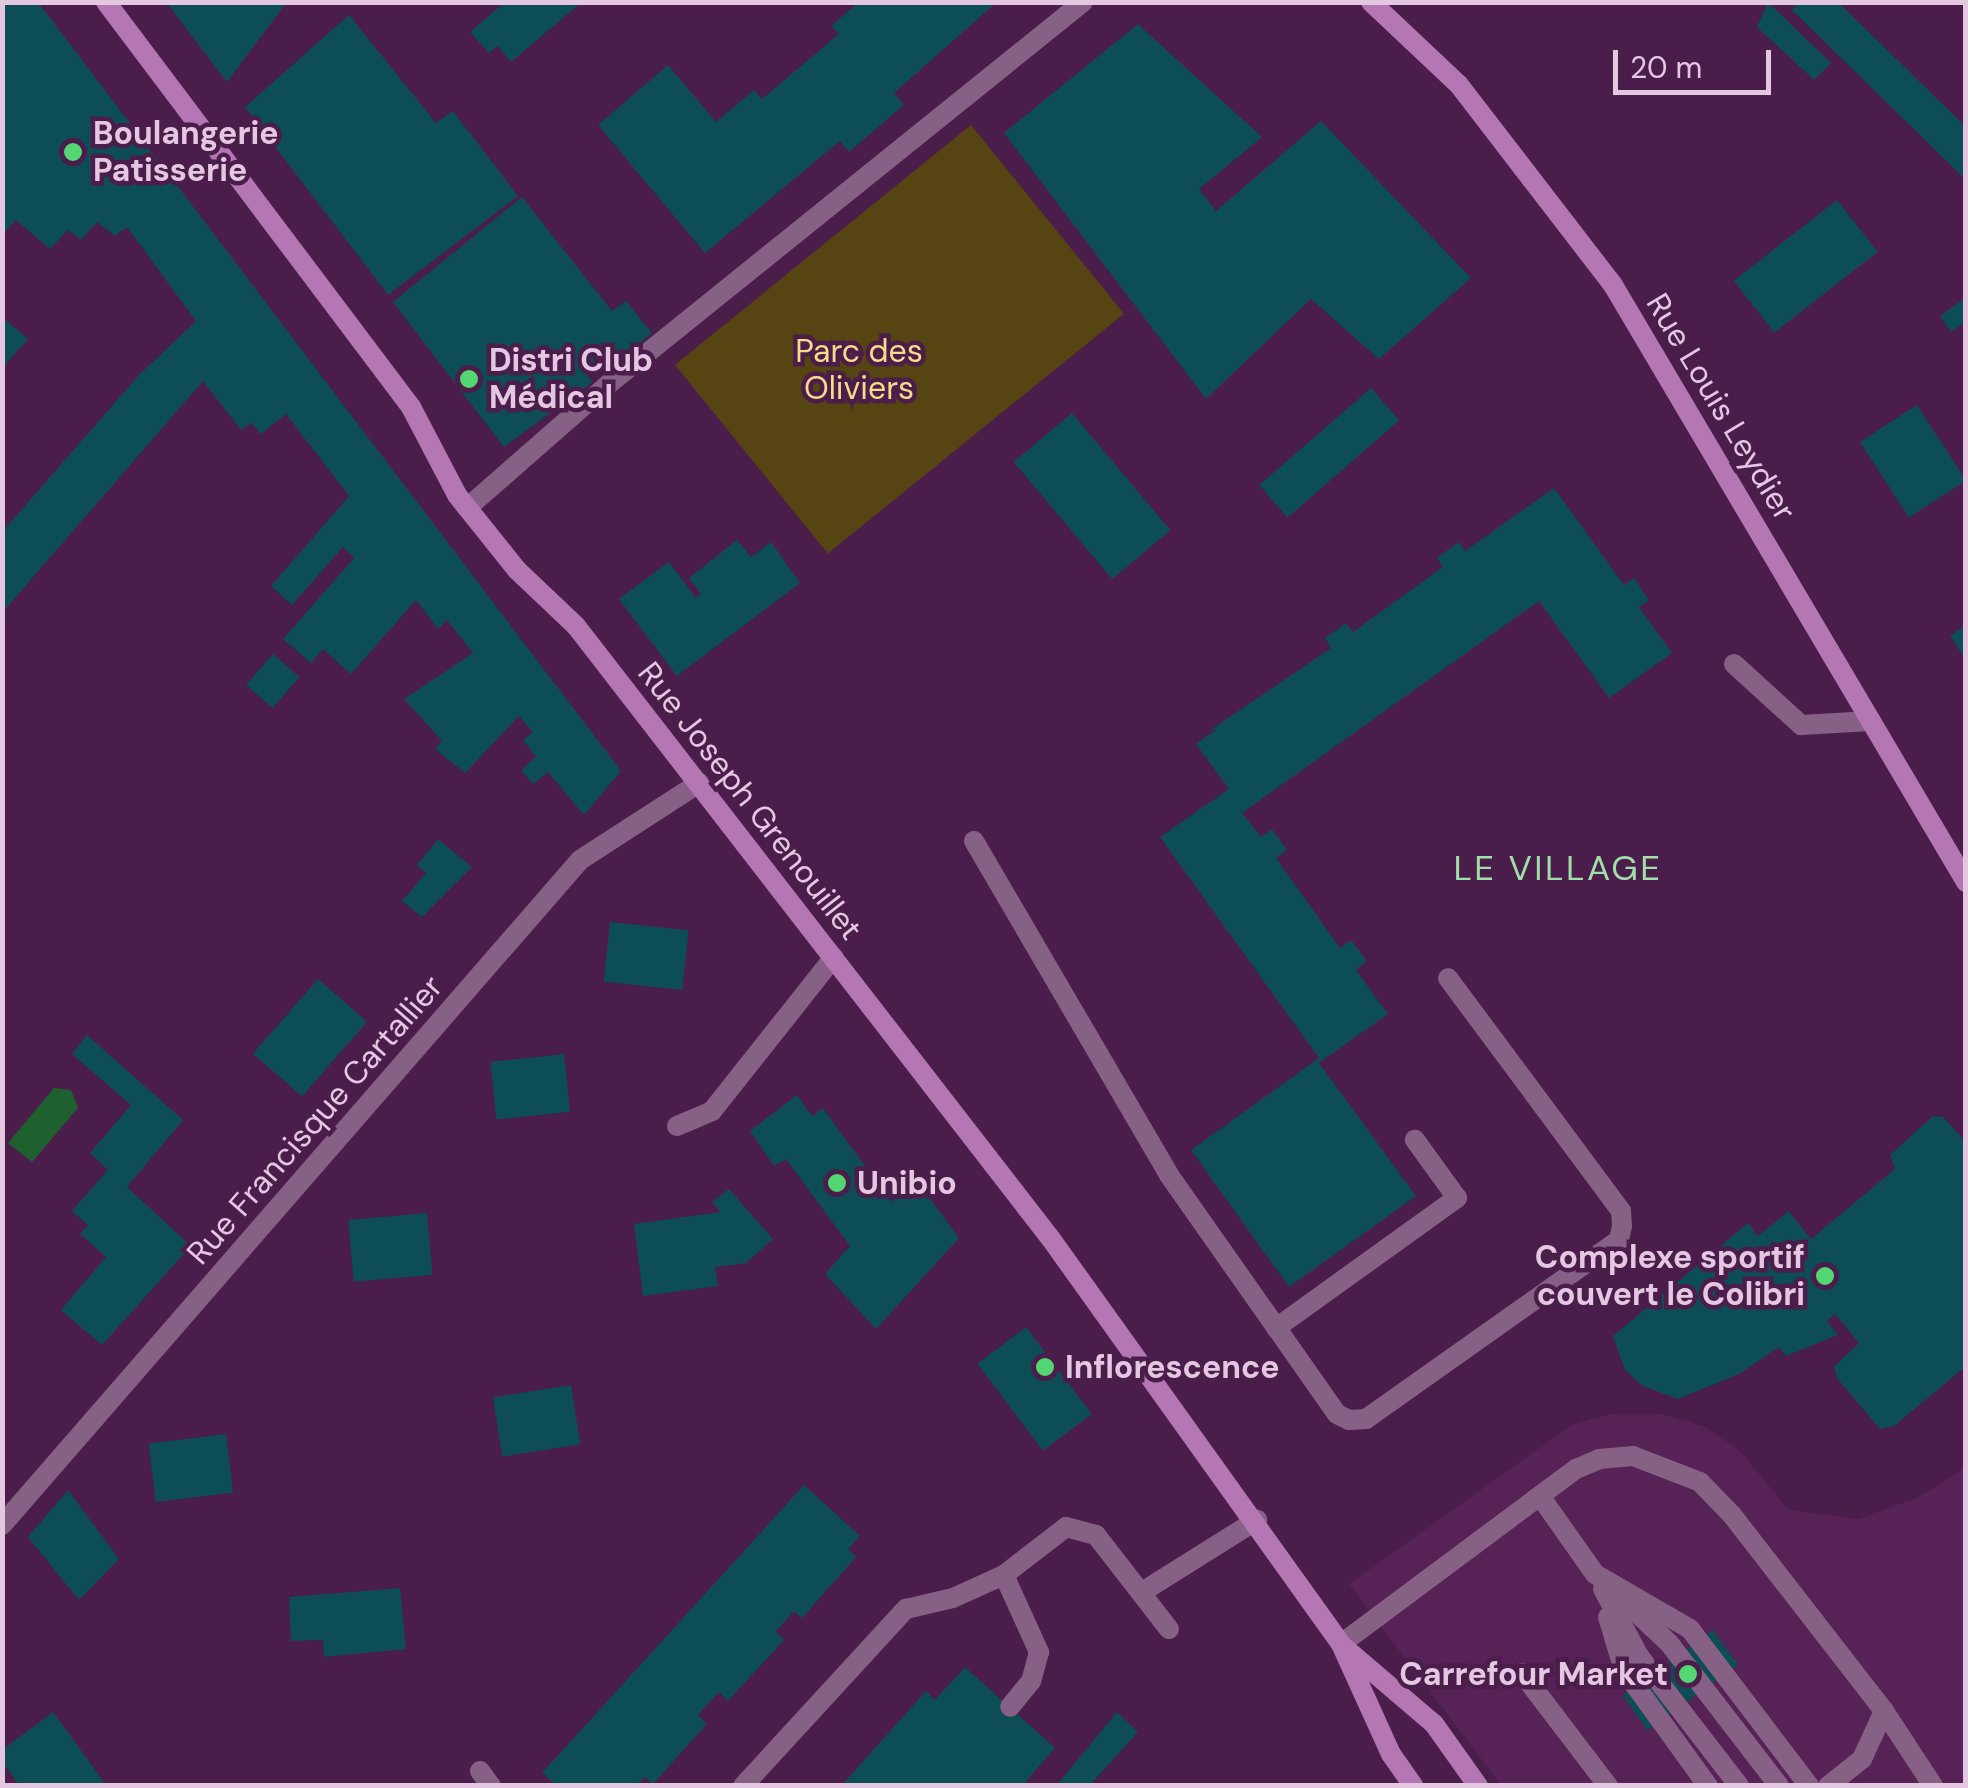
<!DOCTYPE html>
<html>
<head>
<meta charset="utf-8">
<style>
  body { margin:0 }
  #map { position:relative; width:1968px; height:1788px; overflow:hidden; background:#4b1d4b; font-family:"DM Sans",sans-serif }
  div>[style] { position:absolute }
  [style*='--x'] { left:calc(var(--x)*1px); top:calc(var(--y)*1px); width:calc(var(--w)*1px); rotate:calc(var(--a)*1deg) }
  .built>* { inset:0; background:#572256 }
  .green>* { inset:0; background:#564412; transform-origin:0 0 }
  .water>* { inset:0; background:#1f602f }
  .building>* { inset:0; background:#0d4d55; transform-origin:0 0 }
  .lane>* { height:20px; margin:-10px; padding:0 10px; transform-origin:10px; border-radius:10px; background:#876085 }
  .street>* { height:20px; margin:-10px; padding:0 10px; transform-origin:10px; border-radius:10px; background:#876085 }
  .secondary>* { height:20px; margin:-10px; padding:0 10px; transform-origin:10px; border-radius:10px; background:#b577b3 }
  .dots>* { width:28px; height:28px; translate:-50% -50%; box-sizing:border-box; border:5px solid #4b1d4b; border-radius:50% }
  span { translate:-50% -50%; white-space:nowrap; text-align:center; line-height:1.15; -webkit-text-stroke:9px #4b1d4b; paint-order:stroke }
  .poi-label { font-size:32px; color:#e4c8e2; font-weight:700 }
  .left { translate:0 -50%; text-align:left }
  .right { translate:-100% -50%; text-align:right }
  .park-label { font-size:32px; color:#fada89 }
  .street-label { font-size:32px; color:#e4c8e2 }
  .neighbourhood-label { font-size:35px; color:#9fdfa8; letter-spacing:2.5px }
  .frame { position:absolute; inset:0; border:5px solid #e4c8e2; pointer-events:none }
  .scale { position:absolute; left:1613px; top:50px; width:158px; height:45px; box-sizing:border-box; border:5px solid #e4c8e2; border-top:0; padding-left:12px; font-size:30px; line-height:35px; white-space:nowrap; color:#e4c8e2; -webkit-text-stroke:8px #4b1d4b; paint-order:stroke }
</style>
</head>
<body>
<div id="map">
  <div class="built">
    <i style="clip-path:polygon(1611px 1414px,1661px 1414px,1705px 1427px,1739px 1450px,1789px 1510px,1858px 1519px,1917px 1498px,1965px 1468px,1965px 1785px,1501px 1785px,1349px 1584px,1573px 1424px)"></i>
  </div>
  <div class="green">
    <i style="left:971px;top:125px;width:243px;height:381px;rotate:51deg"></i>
  </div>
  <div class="water">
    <i style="clip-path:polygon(54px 1088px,71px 1090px,78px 1108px,32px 1162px,8px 1143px)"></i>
  </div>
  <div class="building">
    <i style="clip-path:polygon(2px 2px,38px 2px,621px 771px,584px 815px,548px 772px,533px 784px,521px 770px,536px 757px,523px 740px,533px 732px,519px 716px,465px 773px,435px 749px,442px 741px,404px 699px,473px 653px,447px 620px,438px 629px,416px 600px,351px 674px,323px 649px,311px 663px,283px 639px,354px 558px,343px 547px,292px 605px,271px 586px,349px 496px,286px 414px,261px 434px,251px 423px,241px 430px,203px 381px,2px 613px,2px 532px,139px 375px,196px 321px,127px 227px,115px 236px,97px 222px,81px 240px,68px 230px,50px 249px,16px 220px,2px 235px)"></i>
    <i style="clip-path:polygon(166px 2px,287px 2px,227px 82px)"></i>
    <i style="clip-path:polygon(505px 2px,582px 2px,511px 62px,498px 46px,489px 53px,470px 32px)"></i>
    <i style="clip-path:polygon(859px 2px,997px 2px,894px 93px,904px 105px,849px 152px,840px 141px,705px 253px,598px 125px,668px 65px,716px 122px,754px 90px,762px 99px,839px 34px,831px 26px)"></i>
    <i style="clip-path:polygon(1768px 2px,1831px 63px,1814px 80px,1757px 27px)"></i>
    <i style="clip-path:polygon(1799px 2px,1838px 2px,1966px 127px,1966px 180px,1792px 10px)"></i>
    <i style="clip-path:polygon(349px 15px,436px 123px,453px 111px,518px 196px,388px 295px,245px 107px)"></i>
    <i style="clip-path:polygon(1138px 24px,1262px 137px,1199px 189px,1216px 211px,1321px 121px,1471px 278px,1379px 359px,1311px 299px,1206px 399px,1004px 133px)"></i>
    <i style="clip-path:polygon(522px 197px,612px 311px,626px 301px,652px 333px,609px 368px,605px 363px,587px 376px,593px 382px,504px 447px,393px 302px)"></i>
    <i style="left:1837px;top:200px;width:66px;height:131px;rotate:52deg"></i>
    <i style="clip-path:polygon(1966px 297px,1966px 321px,1951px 332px,1940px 316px)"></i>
    <i style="clip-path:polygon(2px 317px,28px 339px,2px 368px)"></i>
    <i style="left:1371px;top:388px;width:43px;height:148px;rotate:49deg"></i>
    <i style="left:1917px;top:405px;width:90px;height:68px;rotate:57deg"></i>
    <i style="left:1072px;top:413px;width:153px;height:76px;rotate:50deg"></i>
    <i style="clip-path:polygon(1554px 488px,1624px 585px,1634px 578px,1649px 600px,1639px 607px,1672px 653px,1609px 698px,1539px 601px,1242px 813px,1261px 837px,1272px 829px,1287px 850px,1276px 858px,1340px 948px,1351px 940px,1367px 961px,1356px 970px,1388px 1014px,1319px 1063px,1416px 1196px,1289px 1287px,1191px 1150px,1319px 1058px,1160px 837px,1229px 789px,1196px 744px,1217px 729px,1209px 731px,1331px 648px,1325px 638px,1346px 623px,1353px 632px,1443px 567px,1437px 558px,1459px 542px,1465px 551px)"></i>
    <i style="clip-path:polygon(737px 540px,751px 557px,771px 542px,800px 583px,677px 676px,619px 599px,669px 562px,696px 598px,701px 594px,689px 578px)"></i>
    <i style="clip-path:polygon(1966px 625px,1966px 660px,1950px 636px)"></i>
    <i style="left:273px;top:654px;width:35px;height:41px;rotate:41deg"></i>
    <i style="clip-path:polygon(438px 839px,472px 867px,422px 917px,402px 901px,426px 873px,417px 865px)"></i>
    <i style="left:610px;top:922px;width:79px;height:60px;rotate:6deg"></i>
    <i style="left:318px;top:979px;width:65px;height:99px;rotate:41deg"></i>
    <i style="clip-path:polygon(87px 1035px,183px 1120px,127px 1187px,191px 1246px,102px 1345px,61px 1310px,106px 1257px,80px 1234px,88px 1225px,72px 1211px,108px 1170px,90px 1153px,131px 1105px,72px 1054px)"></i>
    <i style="left:564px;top:1054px;width:58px;height:74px;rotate:84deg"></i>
    <i style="clip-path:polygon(797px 1095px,812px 1116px,823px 1108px,891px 1202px,914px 1177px,959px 1238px,876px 1329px,825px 1274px,850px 1246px,786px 1159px,774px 1166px,750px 1131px)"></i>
    <i style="clip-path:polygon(1933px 1116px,1943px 1117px,1966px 1142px,1966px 1366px,1894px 1426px,1880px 1429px,1837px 1378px,1834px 1367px,1859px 1343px,1835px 1314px,1827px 1321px,1838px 1335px,1786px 1356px,1779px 1347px,1739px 1374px,1678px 1399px,1643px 1386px,1625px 1370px,1613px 1336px,1748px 1223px,1758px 1236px,1789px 1211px,1811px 1239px,1895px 1169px,1890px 1155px)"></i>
    <i style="clip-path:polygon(729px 1189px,773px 1239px,746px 1263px,715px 1267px,718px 1286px,643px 1296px,634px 1224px,721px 1212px,712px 1202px)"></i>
    <i style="left:427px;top:1213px;width:62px;height:79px;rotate:85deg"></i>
    <i style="left:1026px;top:1327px;width:109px;height:61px;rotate:53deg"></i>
    <i style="left:571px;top:1385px;width:60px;height:79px;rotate:81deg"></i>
    <i style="left:226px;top:1434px;width:59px;height:78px;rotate:83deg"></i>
    <i style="clip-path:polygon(804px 1485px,860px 1536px,848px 1549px,856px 1557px,802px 1618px,794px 1611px,776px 1631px,784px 1640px,728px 1701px,719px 1692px,698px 1715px,707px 1724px,653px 1784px,645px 1777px,636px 1786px,557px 1786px,542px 1773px)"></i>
    <i style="clip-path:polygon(68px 1490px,119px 1559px,79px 1600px,28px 1537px)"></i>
    <i style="clip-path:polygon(400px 1588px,406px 1649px,324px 1657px,323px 1640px,291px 1641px,289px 1597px)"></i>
    <i style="left:1713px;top:1630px;width:43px;height:112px;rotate:54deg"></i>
    <i style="clip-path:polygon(965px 1667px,1055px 1748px,1026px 1781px,1031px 1786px,841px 1786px,926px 1691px,935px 1700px)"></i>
    <i style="clip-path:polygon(53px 1712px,107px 1786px,20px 1786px,2px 1762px,2px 1750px)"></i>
    <i style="clip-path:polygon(1117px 1712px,1138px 1732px,1089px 1786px,1056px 1786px)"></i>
  </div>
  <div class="lane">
    <i style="--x:467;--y:508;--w:190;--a:-41.2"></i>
    <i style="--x:610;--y:383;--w:607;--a:-38.85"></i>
    <i style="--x:1734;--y:664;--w:91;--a:42.3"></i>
    <i style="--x:1801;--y:725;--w:70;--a:-3.3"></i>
    <i style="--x:974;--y:841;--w:387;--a:59.7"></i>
    <i style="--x:1169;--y:1175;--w:292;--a:54.9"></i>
    <i style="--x:1337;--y:1414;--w:13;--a:27"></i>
    <i style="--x:1349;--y:1420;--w:17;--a:-3"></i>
    <i style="--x:1366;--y:1419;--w:310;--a:-35.3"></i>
    <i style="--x:1619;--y:1240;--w:14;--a:-78"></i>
    <i style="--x:1622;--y:1226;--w:15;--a:-94"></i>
    <i style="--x:1621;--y:1211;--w:290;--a:-126.6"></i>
    <i style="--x:677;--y:1126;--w:38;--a:-23"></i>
    <i style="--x:712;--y:1111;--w:196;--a:-51.6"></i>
    <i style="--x:1276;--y:1328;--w:223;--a:-35.7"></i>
    <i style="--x:1457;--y:1198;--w:72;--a:-125.9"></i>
    <i style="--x:1540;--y:1496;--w:95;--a:54.8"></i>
    <i style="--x:1595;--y:1574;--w:110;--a:30.1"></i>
    <i style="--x:1690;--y:1629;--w:197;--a:52.8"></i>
    <i style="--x:1004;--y:1575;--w:85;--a:65.6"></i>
    <i style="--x:1039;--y:1652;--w:30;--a:105"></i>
    <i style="--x:1031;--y:1681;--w:33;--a:129"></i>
    <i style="--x:1603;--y:1589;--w:76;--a:61.8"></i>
    <i style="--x:1639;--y:1656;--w:164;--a:52.4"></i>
    <i style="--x:1142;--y:1592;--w:136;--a:-32.1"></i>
    <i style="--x:1622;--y:1599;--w:64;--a:43.1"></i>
    <i style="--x:1669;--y:1643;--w:180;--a:52.4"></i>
    <i style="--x:1608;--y:1617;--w:55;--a:73.2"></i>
    <i style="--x:1624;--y:1670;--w:143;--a:54.1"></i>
    <i style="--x:1341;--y:1644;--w:293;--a:-36.7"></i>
    <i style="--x:1576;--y:1469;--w:25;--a:-23"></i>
    <i style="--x:1599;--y:1459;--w:34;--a:-5"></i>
    <i style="--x:1633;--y:1456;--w:72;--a:21.2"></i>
    <i style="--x:1700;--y:1482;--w:46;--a:45.9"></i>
    <i style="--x:1732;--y:1515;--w:248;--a:52.2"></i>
    <i style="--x:1884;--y:1711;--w:90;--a:56.8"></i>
    <i style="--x:1522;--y:1673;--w:142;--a:52.7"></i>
    <i style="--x:480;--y:1771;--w:19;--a:54"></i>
    <i style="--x:743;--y:1786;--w:241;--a:-47.4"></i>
    <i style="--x:906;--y:1609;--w:48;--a:-13.2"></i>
    <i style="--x:953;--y:1598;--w:56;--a:-24.3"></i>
    <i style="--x:1004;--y:1575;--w:78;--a:-37.7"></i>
    <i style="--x:1066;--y:1527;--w:31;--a:15"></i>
    <i style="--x:1096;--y:1535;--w:119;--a:52.2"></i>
    <i style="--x:1828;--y:1786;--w:43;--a:-38.5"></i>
    <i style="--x:1862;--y:1759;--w:53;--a:-65.4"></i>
  </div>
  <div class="street">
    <i style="--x:2;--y:1525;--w:881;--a:-49"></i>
    <i style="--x:580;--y:860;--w:142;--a:-32.9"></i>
  </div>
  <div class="secondary">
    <i style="--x:106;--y:2;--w:507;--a:53.02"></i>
    <i style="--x:411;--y:407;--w:99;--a:62.4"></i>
    <i style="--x:457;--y:495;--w:96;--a:51.3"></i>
    <i style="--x:517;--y:570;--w:81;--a:43.5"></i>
    <i style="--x:576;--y:626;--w:775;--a:52.23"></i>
    <i style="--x:1051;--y:1239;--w:498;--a:54.4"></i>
    <i style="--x:1341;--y:1644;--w:121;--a:65.6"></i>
    <i style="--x:1391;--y:1754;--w:39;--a:55"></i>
    <i style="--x:1371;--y:2;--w:121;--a:43.3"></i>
    <i style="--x:1459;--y:85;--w:252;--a:52.4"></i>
    <i style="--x:1613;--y:285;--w:694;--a:59.4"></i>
    <i style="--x:1345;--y:1648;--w:117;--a:40.5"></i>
    <i style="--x:1434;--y:1724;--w:76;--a:54.6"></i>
  </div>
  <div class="dots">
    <i style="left:73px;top:152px;background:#54d672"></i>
    <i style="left:469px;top:379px;background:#54d672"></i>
    <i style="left:837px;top:1183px;background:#54d672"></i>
    <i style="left:1825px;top:1276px;background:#54d672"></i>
    <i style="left:1045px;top:1367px;background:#54d672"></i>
    <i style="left:1688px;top:1674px;background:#54d672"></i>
  </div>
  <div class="poi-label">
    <span class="left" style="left:93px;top:152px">Boulangerie<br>Patisserie</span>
    <span class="left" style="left:489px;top:379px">Distri Club<br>Médical</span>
    <span class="left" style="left:857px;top:1183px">Unibio</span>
    <span class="right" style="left:1805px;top:1276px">Complexe sportif<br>couvert le Colibri</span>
    <span class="left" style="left:1065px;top:1367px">Inflorescence</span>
    <span class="right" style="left:1668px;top:1674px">Carrefour Market</span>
  </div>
  <div class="park-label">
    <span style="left:859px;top:370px">Parc des<br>Oliviers</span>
  </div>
  <div class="street-label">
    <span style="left:1721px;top:407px;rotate:59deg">Rue Louis Leydier</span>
    <span style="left:750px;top:801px;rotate:52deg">Rue Joseph Grenouillet</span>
    <span style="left:315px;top:1120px;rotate:-49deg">Rue Francisque Cartallier</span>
  </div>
  <div class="neighbourhood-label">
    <span style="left:1558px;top:868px">LE VILLAGE</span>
  </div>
  <div class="frame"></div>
  <div class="scale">20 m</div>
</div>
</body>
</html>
